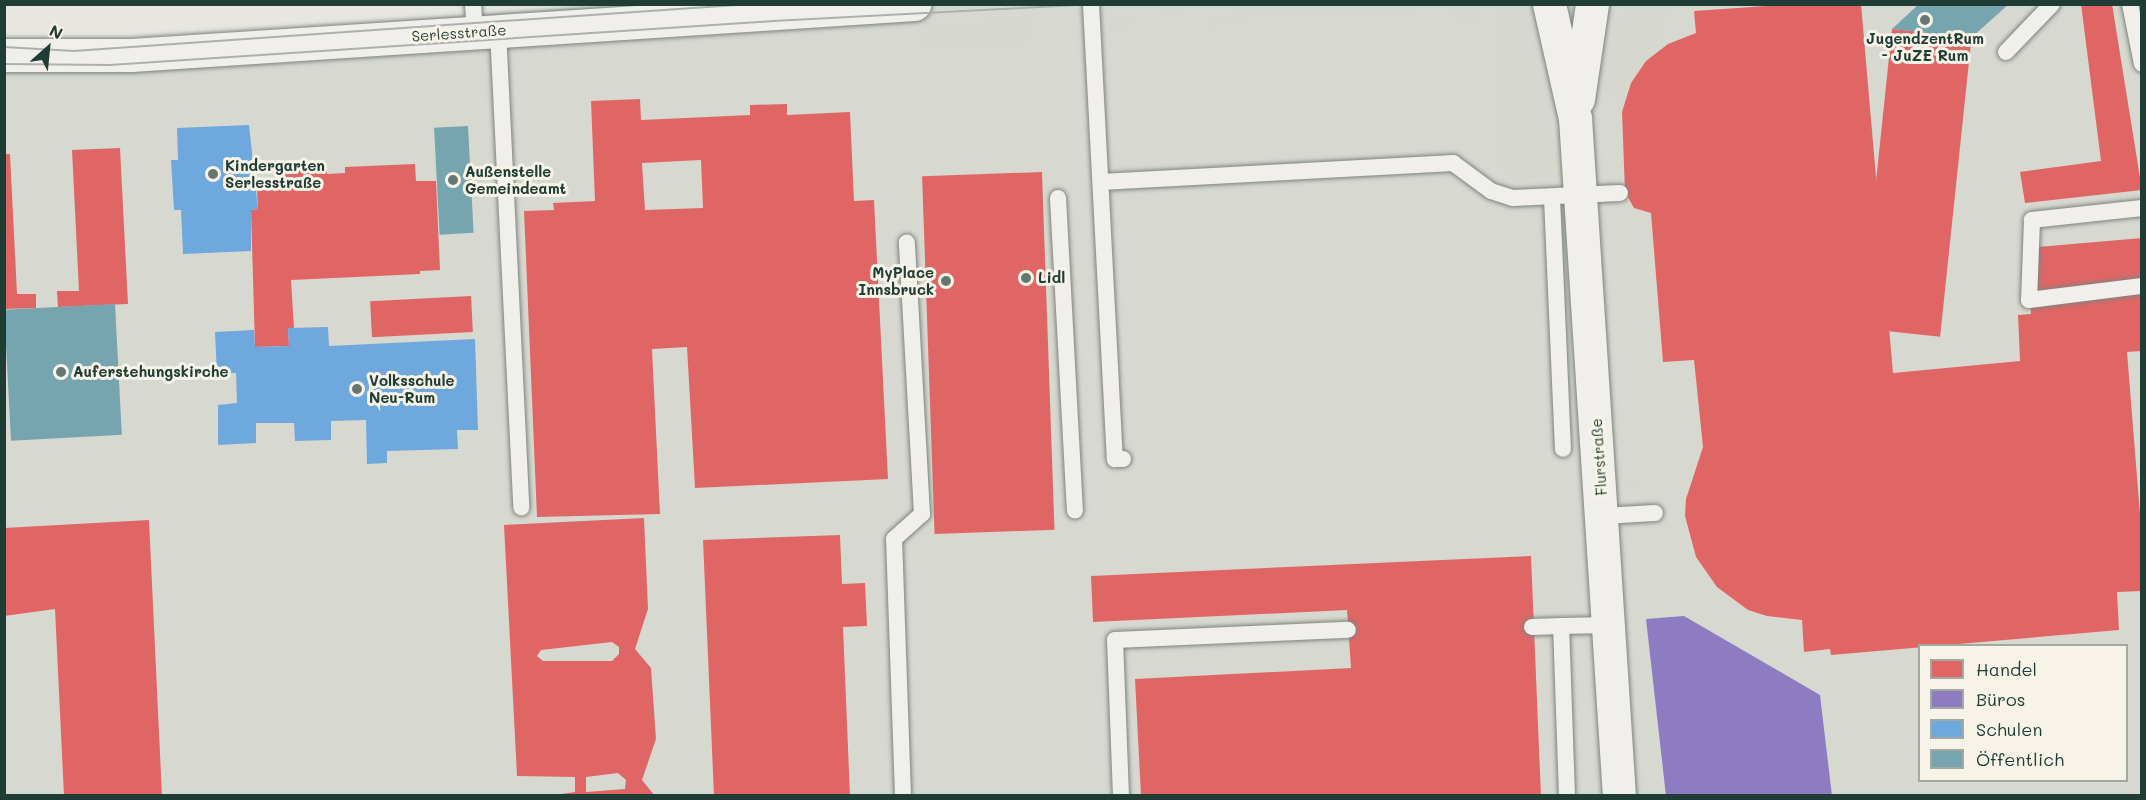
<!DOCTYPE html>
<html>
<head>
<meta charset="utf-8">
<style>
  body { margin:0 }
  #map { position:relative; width:2146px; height:800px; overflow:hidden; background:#e7e6e0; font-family:Mali,sans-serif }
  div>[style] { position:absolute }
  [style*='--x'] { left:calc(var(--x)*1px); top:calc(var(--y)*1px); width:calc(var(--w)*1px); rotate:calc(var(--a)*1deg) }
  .built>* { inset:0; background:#d7d9d0 }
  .green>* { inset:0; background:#d6d8cf; transform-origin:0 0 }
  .shops>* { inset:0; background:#e06666; transform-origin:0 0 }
  .offices>* { inset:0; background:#8e7cc3 }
  .schools>* { inset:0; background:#6fa8dc }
  .public>* { inset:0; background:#76a5af; transform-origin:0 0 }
  .roads { filter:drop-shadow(0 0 2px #7e847f) drop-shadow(0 0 2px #7e847f) }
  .service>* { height:16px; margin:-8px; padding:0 8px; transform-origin:8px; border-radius:8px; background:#f0efeb }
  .minor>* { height:33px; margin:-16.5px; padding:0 16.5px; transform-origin:16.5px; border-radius:16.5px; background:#f0efeb }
  .tertiary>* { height:33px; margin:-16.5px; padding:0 16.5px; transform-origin:16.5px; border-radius:16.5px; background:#f0efeb }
  .tram>* { height:1.5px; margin:-0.75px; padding:0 0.75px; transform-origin:0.75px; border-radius:0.75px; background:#aeb0ac }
  .dots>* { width:16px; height:16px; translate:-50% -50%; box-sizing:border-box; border:3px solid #f7f3e8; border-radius:50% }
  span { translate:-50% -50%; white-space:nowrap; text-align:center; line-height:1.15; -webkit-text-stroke:6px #f7f3e8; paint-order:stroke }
  .street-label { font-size:15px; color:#1f3d34 }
  .poi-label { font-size:15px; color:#1f3d34; font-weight:700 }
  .left { translate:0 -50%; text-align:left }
  .right { translate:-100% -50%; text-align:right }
  .frame { position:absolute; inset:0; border:6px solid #1f3d34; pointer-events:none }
  .legend { position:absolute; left:1918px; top:644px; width:210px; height:138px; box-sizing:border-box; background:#f7f3e8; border:2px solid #a1aaa0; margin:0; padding:8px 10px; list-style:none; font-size:18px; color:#1f3d34 }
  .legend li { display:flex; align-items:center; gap:12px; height:30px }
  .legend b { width:30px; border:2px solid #a1aaa0 }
  .north { position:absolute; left:18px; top:18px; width:60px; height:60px; -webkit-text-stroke:4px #f7f3e8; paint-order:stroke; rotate:27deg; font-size:16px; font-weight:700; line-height:24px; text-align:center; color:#1f3d34 }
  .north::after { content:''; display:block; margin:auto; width:21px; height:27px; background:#1f3d34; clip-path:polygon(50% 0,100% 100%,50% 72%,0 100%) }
</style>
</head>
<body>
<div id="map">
  <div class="built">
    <i style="clip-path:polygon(evenodd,630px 4px,2141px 5px,2141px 795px,5px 795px,4px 42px,99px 42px,630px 4px,1920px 646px,2126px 646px,2126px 780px,1920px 780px,1920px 646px)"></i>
  </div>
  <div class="green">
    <i style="clip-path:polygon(1374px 5px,1482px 5px,1483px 26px,1462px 22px,1446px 11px,1223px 22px,1209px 33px,1205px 20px,1223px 12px)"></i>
    <i style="clip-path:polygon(1493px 5px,1520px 8px,1539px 34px,1548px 69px,1555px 170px,1552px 178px,1510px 178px,1494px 164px)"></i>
    <i style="clip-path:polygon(1633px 5px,1675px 5px,1675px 18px,1663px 19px,1665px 47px,1638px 72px,1622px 112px,1618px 112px,1612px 93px,1601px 87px,1601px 60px,1609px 29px)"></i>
    <i style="clip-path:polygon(1187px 11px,1188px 19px,1131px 20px,1131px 37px,1113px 33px,1109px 27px,1113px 14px)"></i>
    <i style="left:1031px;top:18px;width:26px;height:115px;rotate:88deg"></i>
    <i style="clip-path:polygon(1600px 222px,1611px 224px,1604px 231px,1616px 478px,1624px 484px,1639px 478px,1640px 487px,1620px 490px,1615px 488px)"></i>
  </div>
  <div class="shops">
    <i style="clip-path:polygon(1795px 4px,1861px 4px,1893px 373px,2020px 361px,2018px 315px,2031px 314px,2027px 248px,2142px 238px,2142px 351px,2127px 352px,2142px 539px,2142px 591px,2117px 592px,2119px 630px,1831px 655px,1830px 649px,1804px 652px,1802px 620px,1767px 616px,1748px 610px,1717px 587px,1696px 557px,1685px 516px,1686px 499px,1703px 447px,1694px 360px,1663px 362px,1651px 213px,1634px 208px,1625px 192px,1622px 112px,1631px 83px,1646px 61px,1668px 44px,1696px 33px,1694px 11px)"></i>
    <i style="clip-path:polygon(2081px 4px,2112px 4px,2142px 190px,2025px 203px,2020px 172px,2101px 161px)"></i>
    <i style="left:1892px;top:29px;width:80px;height:301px;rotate:6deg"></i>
    <i style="clip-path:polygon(evenodd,640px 99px,641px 120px,750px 115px,750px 105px,787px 104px,787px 115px,850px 112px,854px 201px,874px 200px,888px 479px,695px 488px,687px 347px,652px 349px,660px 514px,537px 517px,524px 211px,554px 210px,553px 203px,595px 201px,591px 101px,640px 99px,701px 160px,703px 208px,645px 210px,642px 163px,701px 160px)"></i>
    <i style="clip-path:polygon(120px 148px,128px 304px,58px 307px,57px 291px,79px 291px,72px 150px)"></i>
    <i style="clip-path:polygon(4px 154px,10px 154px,17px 294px,36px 294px,36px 308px,4px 309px)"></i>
    <i style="clip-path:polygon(415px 164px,416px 181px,436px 181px,440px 270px,420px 271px,420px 274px,291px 280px,294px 328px,288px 328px,289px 346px,255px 347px,251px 210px,258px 209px,257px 188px,285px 187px,284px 169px,327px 167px,327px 174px,345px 173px,345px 167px)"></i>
    <i style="left:1042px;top:172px;width:358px;height:120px;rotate:88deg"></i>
    <i style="left:471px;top:296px;width:36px;height:101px;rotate:87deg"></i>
    <i style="clip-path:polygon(evenodd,644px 518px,648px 609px,635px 649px,651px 668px,656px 739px,642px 780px,655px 796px,546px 796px,575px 792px,575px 777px,517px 776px,504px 525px,644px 518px,612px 642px,619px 647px,619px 654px,612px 661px,543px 661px,537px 656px,541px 650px,612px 642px,644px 518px,618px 773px,626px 780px,625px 789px,586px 792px,586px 777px,618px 773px)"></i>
    <i style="clip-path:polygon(149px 520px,162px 796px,64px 796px,55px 609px,4px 616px,4px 528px)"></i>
    <i style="clip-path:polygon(840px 535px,842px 584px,865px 583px,867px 626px,843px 627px,850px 796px,714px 796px,703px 540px)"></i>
    <i style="clip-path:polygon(1531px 556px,1541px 796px,1141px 796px,1135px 679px,1351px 668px,1347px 610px,1093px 622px,1091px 576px)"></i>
  </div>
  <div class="offices">
    <i style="clip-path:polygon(1684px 616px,1820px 695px,1832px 796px,1666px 796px,1646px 619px)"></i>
  </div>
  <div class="schools">
    <i style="clip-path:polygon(249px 125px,258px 209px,251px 210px,251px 251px,183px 254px,181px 210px,174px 210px,171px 160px,178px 160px,177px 128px)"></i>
    <i style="clip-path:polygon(328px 327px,329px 346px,475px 339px,478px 430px,457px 430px,458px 449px,387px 451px,387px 463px,367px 464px,366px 420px,331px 421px,331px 440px,295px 441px,294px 423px,256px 423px,256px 443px,218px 445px,218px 405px,237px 403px,236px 373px,217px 374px,215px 332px,254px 330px,255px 347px,289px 346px,288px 328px)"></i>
  </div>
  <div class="public">
    <i style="clip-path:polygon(1919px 4px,2009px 4px,1971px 38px,1892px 29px)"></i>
    <i style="left:468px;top:126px;width:107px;height:34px;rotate:87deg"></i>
    <i style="left:115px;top:304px;width:131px;height:111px;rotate:87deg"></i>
  </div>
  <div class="roads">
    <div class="service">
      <i style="--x:473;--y:4;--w:28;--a:86"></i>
      <i style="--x:1091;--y:4;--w:456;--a:87"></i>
      <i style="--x:1115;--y:459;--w:8;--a:0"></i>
      <i style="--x:2130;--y:4;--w:61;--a:78.7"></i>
      <i style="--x:498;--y:30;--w:478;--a:87.2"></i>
      <i style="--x:2006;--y:52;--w:66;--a:-46.2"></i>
      <i style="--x:1101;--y:182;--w:353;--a:-3.1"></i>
      <i style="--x:1453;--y:163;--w:47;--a:36.4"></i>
      <i style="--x:1491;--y:191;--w:23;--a:18"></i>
      <i style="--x:1513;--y:198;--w:107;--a:-2.7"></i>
      <i style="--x:1058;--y:198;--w:313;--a:86.9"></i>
      <i style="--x:1552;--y:198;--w:251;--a:87.5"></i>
      <i style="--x:2142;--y:208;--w:111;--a:173.8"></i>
      <i style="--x:2032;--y:220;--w:80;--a:92.1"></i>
      <i style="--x:2029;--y:300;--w:114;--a:-7.1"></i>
      <i style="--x:1603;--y:516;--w:52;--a:-3.3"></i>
      <i style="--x:1532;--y:627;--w:29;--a:-2"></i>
      <i style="--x:903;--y:796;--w:257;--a:-92"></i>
      <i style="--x:894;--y:539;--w:38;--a:-42"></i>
      <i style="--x:922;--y:514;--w:272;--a:-93.2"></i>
      <i style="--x:1121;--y:796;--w:156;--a:-92.2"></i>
      <i style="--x:1115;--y:640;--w:233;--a:-2.5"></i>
      <i style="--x:1567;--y:796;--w:170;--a:-92"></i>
      <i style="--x:1561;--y:626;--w:48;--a:-1.2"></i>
    </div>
    <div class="minor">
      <i style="--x:1549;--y:4;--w:117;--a:77.2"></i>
      <i style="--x:1575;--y:118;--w:679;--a:86.29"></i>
      <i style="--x:1578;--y:99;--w:96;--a:-81.6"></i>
    </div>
    <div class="tertiary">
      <i style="--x:4;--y:55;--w:127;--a:0"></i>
      <i style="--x:131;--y:55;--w:785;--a:-3.73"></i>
    </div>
  </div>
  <div class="tram">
    <i style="--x:4;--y:47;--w:70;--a:3.3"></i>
    <i style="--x:74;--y:51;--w:678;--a:-3.98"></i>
    <i style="--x:4;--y:64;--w:106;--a:0.5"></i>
    <i style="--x:110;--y:65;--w:665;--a:-3.79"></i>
    <i style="--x:774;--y:21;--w:327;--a:-3"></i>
  </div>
  <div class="dots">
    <i style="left:1925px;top:20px;background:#657870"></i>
    <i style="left:213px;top:174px;background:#657870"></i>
    <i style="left:453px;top:180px;background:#657870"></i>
    <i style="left:1026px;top:278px;background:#657870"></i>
    <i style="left:946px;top:281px;background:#657870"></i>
    <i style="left:61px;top:372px;background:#657870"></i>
    <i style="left:357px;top:389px;background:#657870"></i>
  </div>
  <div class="street-label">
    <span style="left:459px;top:33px;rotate:-4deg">Serlesstraße</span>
    <span style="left:1599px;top:457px;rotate:-94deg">Flurstraße</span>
  </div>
  <div class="poi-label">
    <span style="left:1925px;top:47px">JugendzentRum<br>- JuZE Rum</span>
    <span class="left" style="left:225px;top:174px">Kindergarten<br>Serlesstraße</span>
    <span class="left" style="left:465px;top:180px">Außenstelle<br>Gemeindeamt</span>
    <span class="right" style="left:934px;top:281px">MyPlace<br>Innsbruck</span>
    <span class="left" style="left:1038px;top:278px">Lidl</span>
    <span class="left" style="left:73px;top:372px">Auferstehungskirche</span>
    <span class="left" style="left:369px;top:389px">Volksschule<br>Neu-Rum</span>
  </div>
  <div class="frame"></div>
  <ul class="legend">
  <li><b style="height:16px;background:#e06666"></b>Handel</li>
  <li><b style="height:16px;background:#8e7cc3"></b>Büros</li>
  <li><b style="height:16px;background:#6fa8dc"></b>Schulen</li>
  <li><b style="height:16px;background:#76a5af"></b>Öffentlich</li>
  </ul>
  <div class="north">N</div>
</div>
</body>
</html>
